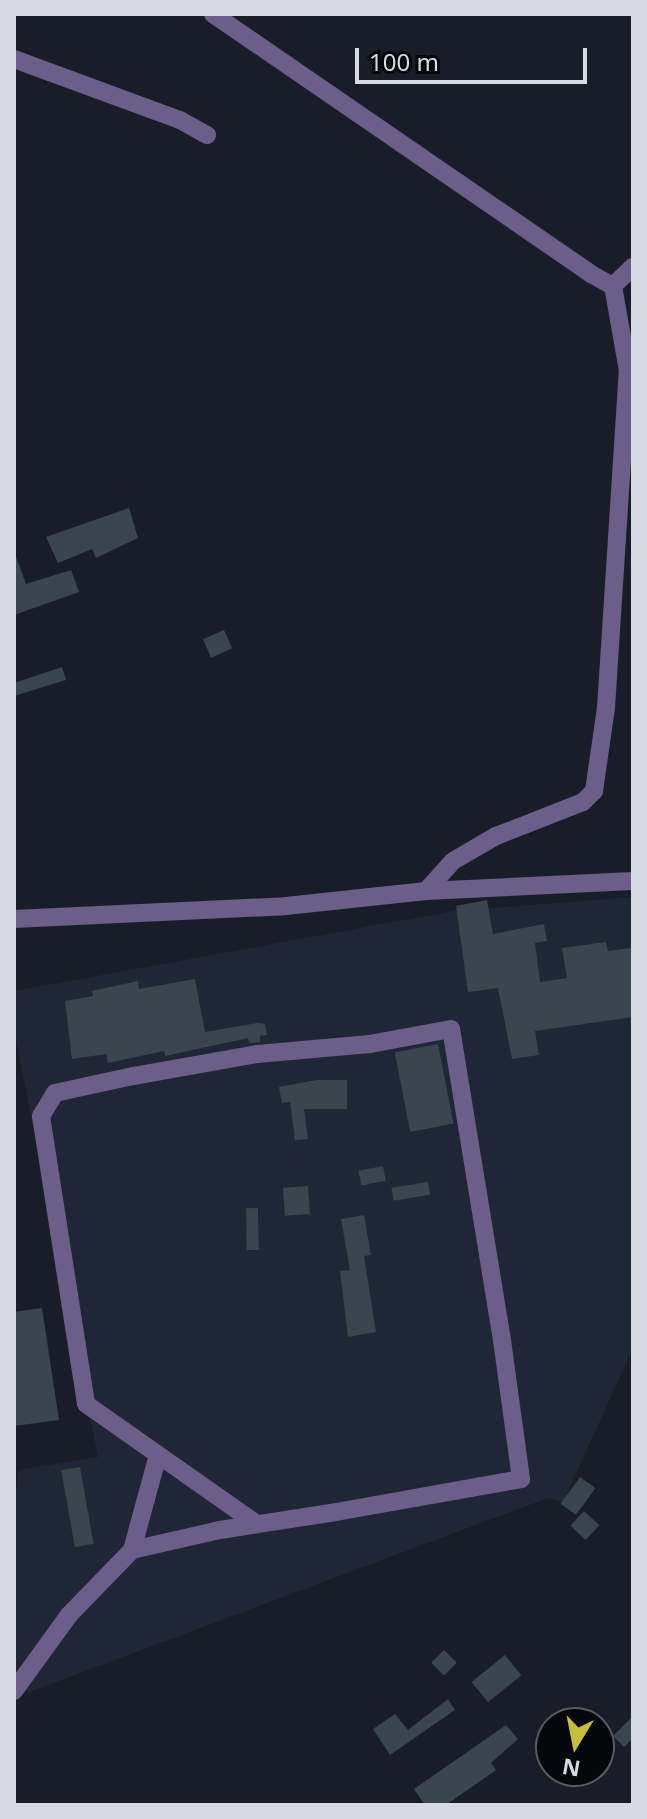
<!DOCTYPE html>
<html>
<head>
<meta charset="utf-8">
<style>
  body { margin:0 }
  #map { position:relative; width:647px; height:1819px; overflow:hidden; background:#191d27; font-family:"Noto Sans",sans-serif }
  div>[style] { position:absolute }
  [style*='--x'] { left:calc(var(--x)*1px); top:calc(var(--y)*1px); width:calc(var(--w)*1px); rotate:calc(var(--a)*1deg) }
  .built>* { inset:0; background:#1f2635 }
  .building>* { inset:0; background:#3a464e; transform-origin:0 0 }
  .minor>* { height:18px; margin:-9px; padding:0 9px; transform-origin:9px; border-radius:9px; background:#6c5d89 }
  span { translate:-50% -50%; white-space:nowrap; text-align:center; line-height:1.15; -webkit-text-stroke:7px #06070b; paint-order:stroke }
  .frame { position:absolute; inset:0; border:16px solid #d7dae2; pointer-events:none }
  .north { position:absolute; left:535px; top:1707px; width:80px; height:80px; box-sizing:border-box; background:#06070b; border:2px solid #5a5b61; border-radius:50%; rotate:190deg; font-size:22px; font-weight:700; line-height:32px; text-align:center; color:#d7dae2 }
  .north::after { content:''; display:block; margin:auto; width:28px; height:36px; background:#c4bd3e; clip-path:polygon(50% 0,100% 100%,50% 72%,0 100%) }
  .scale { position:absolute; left:355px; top:48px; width:232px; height:36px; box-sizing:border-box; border:4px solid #d7dae2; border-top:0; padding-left:10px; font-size:24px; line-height:28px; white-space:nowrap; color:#d7dae2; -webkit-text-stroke:6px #06070b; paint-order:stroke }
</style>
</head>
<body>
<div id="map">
  <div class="built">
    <i style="clip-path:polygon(633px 897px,633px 1348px,563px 1502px,548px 1498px,29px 1692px,14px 1688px,14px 1514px,18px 1470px,98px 1457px,14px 1030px,14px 991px,453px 911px)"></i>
  </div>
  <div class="building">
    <i style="clip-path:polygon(129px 508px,138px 538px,96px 558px,92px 549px,58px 563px,46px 537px)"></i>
    <i style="clip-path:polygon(15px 554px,26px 584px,71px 570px,79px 592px,14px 615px)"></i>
    <i style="left:224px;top:630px;width:20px;height:23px;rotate:66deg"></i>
    <i style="clip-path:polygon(62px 667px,66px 680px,14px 696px,14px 683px)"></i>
    <i style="clip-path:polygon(487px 900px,493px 934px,544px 924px,547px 941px,535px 943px,540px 982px,567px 978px,562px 948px,606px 942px,608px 951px,631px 948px,633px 1017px,535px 1031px,539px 1055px,512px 1059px,498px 988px,468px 992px,456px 906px)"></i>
    <i style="clip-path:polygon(195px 979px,205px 1032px,257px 1023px,265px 1024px,267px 1035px,260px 1036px,260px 1042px,249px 1043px,248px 1038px,165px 1056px,164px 1051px,108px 1063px,106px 1054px,72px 1059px,65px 1001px,93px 996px,92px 991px,138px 981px,139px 989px)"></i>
    <i style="left:438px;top:1044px;width:81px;height:44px;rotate:79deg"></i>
    <i style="clip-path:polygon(317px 1080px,347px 1080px,347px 1109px,304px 1109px,308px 1139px,295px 1140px,290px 1102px,282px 1103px,279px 1087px)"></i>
    <i style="left:383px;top:1166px;width:15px;height:25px;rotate:79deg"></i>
    <i style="left:428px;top:1182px;width:13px;height:37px;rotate:81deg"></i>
    <i style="left:308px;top:1186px;width:28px;height:25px;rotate:86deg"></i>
    <i style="left:258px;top:1208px;width:42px;height:12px;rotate:89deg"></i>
    <i style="clip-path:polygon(364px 1215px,371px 1255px,364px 1256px,376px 1332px,348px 1337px,340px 1271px,350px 1270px,341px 1219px)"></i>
    <i style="clip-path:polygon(42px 1308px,59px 1420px,14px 1426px,14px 1312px)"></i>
    <i style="left:80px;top:1467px;width:78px;height:19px;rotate:80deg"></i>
    <i style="left:580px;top:1477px;width:19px;height:33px;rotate:36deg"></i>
    <i style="left:584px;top:1511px;width:21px;height:20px;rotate:43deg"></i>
    <i style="left:444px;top:1650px;width:18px;height:18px;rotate:45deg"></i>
    <i style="left:505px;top:1655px;width:26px;height:43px;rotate:51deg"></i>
    <i style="clip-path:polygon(448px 1699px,455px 1710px,390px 1755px,373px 1729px,395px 1714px,408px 1730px)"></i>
    <i style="clip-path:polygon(633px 1716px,633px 1738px,624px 1747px,613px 1736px)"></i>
    <i style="clip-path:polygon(506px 1725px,518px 1739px,491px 1763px,496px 1770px,446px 1805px,425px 1805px,414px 1789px)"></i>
  </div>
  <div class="minor">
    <i style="--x:213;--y:14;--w:459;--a:34.5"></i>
    <i style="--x:591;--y:274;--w:25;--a:29"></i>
    <i style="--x:613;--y:286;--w:28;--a:-44"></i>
    <i style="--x:14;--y:59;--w:177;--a:20.2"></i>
    <i style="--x:180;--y:120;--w:31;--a:29"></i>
    <i style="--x:426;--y:891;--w:40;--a:-48"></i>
    <i style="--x:453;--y:861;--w:50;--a:-30.2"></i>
    <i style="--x:496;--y:836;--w:93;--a:-21.3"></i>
    <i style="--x:583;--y:802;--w:16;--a:-45"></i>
    <i style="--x:594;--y:791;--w:84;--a:-81.8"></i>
    <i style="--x:606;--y:708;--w:338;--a:-86.3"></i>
    <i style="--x:628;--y:371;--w:86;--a:-100"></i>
    <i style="--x:14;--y:919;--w:272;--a:-2.7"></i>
    <i style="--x:286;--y:906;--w:141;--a:-6.1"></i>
    <i style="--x:426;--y:891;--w:207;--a:-2.8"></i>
    <i style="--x:132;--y:1550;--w:98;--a:-74.7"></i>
    <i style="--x:14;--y:1691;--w:94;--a:-54.1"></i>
    <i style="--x:69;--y:1615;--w:91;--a:-45.9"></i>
    <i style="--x:132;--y:1550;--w:90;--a:-12.8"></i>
    <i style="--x:220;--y:1530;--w:117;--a:-8.8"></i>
    <i style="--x:336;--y:1512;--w:188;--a:-10.1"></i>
    <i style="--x:521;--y:1479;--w:140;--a:-97.8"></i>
    <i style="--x:502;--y:1340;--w:315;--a:-99.3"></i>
    <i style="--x:451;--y:1029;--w:82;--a:169.5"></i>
    <i style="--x:370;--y:1044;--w:113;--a:174.9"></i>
    <i style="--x:257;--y:1054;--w:126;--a:169.9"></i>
    <i style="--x:133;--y:1076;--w:80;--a:167.7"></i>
    <i style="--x:55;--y:1093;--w:27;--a:121"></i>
    <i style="--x:41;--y:1116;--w:291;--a:81.1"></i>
    <i style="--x:86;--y:1404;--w:209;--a:35.1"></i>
  </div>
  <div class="frame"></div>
  <div class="north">N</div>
  <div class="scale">100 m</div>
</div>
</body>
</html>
